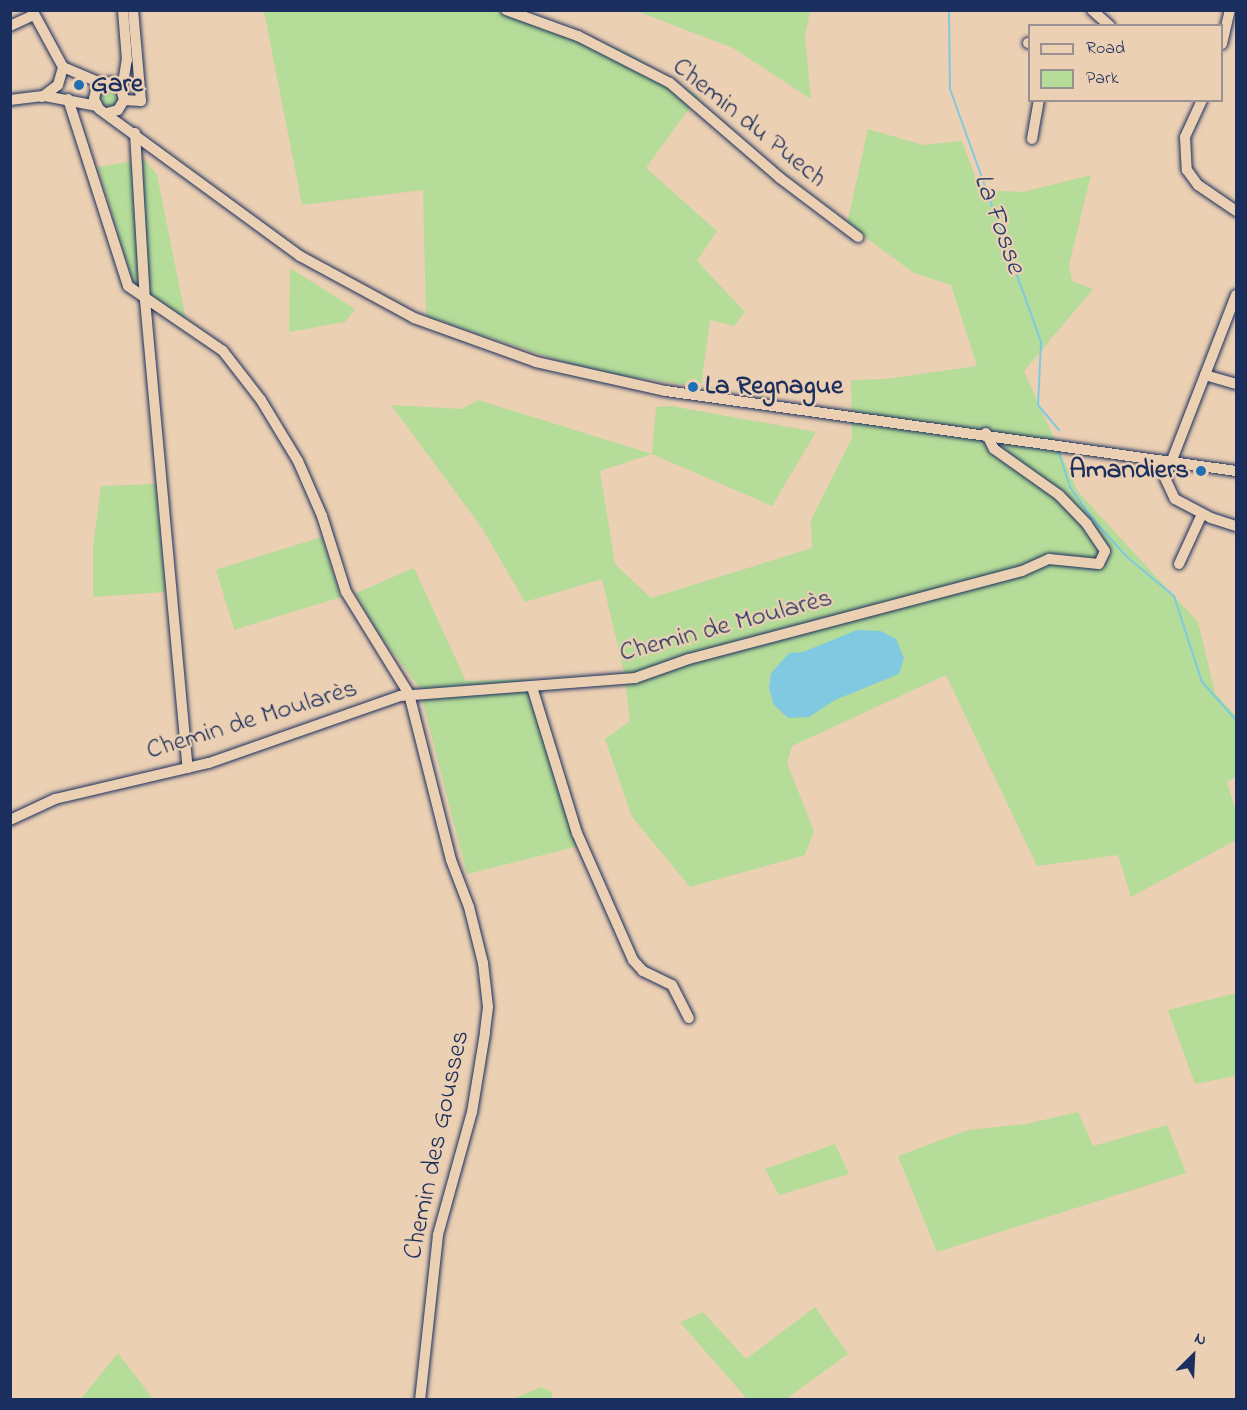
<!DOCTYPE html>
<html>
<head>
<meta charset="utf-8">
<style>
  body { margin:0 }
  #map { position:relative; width:1247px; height:1410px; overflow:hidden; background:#ecd0b3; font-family:"Indie Flower",sans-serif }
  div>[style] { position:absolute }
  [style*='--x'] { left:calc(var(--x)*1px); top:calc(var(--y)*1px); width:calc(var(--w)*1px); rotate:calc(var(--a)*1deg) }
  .green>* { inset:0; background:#b5dc98; transform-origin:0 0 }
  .water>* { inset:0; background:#80c9e0 }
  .stream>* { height:2px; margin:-1px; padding:0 1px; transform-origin:1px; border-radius:1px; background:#80c9e0 }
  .roads { filter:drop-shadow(0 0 2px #1b2f5e) drop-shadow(0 0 2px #1b2f5e) }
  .minor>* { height:10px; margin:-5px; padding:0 5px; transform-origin:5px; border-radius:5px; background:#ecd0b3 }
  .dots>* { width:16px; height:16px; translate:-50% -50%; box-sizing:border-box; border:3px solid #ecd0b3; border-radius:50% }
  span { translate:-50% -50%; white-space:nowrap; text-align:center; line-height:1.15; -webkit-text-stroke:4.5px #ecd0b3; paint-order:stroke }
  .poi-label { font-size:27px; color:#1b2f5e; font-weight:700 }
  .left { translate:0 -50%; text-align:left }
  .right { translate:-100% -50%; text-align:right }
  .street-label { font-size:27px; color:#1b2f5e }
  .water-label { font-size:28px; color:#253e6b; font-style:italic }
  .frame { position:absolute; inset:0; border:12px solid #1b2f5e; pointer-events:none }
  .legend { position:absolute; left:1028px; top:24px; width:195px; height:78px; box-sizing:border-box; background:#ecd0b3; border:2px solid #989091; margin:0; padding:8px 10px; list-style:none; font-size:18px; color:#1b2f5e }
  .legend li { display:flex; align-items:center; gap:12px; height:30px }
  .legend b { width:30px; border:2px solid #989091 }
  .north { position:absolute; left:1163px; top:1326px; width:60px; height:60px; -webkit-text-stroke:4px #ecd0b3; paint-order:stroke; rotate:24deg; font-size:16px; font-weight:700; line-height:24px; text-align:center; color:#1b2f5e }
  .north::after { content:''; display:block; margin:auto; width:21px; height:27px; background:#1b2f5e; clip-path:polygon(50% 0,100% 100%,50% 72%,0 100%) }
</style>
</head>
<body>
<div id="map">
  <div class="green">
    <i style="clip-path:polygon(634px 10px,810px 11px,805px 36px,811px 99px,733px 48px)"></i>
    <i style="clip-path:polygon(264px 11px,525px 11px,624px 51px,698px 96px,646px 168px,717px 231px,697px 261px,745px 312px,734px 326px,710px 320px,701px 387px,610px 374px,563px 362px,426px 316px,423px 190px,302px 205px)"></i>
    <i style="clip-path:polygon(105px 86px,119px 90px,119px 105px,103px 109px,97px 94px)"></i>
    <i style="clip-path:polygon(868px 129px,923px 145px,962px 141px,980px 190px,1023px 192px,1091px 175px,1069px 265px,1072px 281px,1093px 289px,1024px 371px,1078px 492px,1198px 622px,1215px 693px,1236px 716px,1236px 777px,1227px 782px,1236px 812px,1236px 840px,1131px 897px,1118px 855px,1037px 866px,946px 675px,792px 746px,787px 763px,814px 831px,805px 855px,690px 887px,632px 817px,605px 739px,630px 721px,624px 672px,602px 579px,525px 602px,482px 528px,391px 405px,462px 409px,478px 400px,652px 454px,656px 407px,671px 406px,816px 432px,772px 506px,652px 454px,600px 471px,615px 564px,651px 598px,812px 548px,811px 520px,852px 438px,851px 380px,885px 379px,977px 366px,951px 285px,914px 273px,847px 224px)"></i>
    <i style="clip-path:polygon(144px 159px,157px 175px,186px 320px,133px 282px,98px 167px)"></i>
    <i style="clip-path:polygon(290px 268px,355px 309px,345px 322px,289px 332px)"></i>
    <i style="clip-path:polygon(156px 484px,165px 592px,93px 597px,93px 547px,101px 486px)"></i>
    <i style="left:322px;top:537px;width:63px;height:111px;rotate:73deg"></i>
    <i style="clip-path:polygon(414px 568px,466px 681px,531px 679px,587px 844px,467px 874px,419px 687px,376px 630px,356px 593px)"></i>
    <i style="clip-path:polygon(1236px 993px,1236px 1076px,1195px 1084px,1168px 1010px)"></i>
    <i style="clip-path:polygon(1078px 1112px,1093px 1146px,1167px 1125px,1186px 1173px,937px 1252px,898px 1156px,968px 1130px,1026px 1124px)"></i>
    <i style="clip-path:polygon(835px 1144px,849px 1174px,779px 1195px,765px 1169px)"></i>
    <i style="clip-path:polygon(815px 1307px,848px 1354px,786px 1399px,747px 1399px,680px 1322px,703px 1312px,746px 1359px)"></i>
    <i style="clip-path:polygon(118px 1353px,151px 1396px,148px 1399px,81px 1399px)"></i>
    <i style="clip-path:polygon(541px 1387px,552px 1392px,552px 1399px,513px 1399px)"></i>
  </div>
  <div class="water">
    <i style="clip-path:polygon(857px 630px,881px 631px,896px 639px,904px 658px,899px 674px,835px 700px,809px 717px,788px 718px,774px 705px,769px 688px,771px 673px,789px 653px,803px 652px)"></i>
  </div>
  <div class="stream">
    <i style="--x:949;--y:10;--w:79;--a:89.3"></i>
    <i style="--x:950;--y:89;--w:269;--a:70.2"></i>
    <i style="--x:1041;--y:342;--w:63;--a:92.7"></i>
    <i style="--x:1038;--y:405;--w:33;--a:50"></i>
    <i style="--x:1059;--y:453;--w:36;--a:72"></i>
    <i style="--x:1070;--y:487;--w:38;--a:55"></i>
    <i style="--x:1092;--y:518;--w:51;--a:48.2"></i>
    <i style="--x:1126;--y:556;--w:62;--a:39.8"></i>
    <i style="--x:1174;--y:596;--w:90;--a:72"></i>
    <i style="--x:1202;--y:682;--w:51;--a:48.2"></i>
  </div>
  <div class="roads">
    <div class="minor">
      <i style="--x:32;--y:10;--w:65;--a:61.5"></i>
      <i style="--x:63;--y:67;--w:43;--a:23"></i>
      <i style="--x:506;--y:10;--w:77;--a:19.9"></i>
      <i style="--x:578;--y:36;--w:103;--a:27.1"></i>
      <i style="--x:670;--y:83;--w:145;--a:40.8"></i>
      <i style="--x:780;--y:178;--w:98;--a:37.1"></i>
      <i style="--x:1092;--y:10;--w:24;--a:42"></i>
      <i style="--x:10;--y:26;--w:26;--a:-25"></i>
      <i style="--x:1028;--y:43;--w:2;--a:0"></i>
      <i style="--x:1222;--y:44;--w:35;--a:-77"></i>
      <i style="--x:122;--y:90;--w:30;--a:-81"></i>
      <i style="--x:127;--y:60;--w:50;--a:-94.6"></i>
      <i style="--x:42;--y:97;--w:20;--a:-37"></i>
      <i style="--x:58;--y:85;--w:19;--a:-74"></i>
      <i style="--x:68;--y:99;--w:196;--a:72.2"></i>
      <i style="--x:128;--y:286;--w:115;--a:34.4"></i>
      <i style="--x:223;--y:351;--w:62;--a:52.2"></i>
      <i style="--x:261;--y:400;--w:71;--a:58.8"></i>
      <i style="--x:298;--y:461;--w:60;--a:66.4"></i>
      <i style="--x:322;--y:516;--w:80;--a:72.5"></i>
      <i style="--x:346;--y:592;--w:120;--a:58.3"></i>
      <i style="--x:409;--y:694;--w:171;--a:75.8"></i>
      <i style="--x:451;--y:860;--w:50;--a:69"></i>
      <i style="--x:469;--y:907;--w:58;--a:76"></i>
      <i style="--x:483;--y:963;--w:44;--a:83.5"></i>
      <i style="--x:488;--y:1007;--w:26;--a:97"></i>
      <i style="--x:485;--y:1033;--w:80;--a:99.3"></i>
      <i style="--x:472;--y:1112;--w:128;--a:105.5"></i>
      <i style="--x:438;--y:1235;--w:166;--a:96.2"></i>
      <i style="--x:10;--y:100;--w:35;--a:-7"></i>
      <i style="--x:45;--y:96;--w:53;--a:10.9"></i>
      <i style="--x:124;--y:100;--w:17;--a:3"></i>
      <i style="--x:141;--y:101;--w:91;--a:-95"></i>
      <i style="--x:1202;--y:100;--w:41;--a:114.7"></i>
      <i style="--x:1185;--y:137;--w:33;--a:87"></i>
      <i style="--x:1187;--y:170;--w:19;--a:54"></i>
      <i style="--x:1198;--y:185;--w:46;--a:34.4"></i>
      <i style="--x:107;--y:113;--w:11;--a:-15"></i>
      <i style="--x:118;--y:110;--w:12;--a:-59"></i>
      <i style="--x:124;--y:100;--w:12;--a:-104"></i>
      <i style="--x:121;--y:88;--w:12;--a:-149"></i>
      <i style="--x:111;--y:82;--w:17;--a:152"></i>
      <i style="--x:96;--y:90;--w:9;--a:103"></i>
      <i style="--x:94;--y:99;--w:11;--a:63"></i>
      <i style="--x:99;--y:109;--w:249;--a:36.2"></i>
      <i style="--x:300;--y:256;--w:130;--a:28.5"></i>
      <i style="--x:414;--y:318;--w:130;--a:19.8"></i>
      <i style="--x:536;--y:362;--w:133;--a:12.6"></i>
      <i style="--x:666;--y:391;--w:576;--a:7.99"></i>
      <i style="--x:135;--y:133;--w:167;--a:86.6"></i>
      <i style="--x:145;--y:300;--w:470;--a:84.8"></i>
      <i style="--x:1032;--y:139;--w:40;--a:-80"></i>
      <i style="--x:1236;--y:295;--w:196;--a:111.2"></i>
      <i style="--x:1165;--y:478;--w:23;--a:65"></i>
      <i style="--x:1175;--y:499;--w:41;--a:27.8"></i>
      <i style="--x:1211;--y:518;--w:26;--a:18"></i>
      <i style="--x:1205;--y:375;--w:32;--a:16"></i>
      <i style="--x:1179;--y:564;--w:55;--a:-65.3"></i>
      <i style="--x:532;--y:687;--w:153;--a:72.9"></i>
      <i style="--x:577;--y:833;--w:139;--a:66.2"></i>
      <i style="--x:633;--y:960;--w:15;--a:48"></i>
      <i style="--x:643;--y:971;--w:32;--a:26"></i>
      <i style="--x:672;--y:985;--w:37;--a:63"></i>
      <i style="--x:10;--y:820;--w:50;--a:-25"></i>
      <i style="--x:55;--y:799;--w:158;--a:-13.2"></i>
      <i style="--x:209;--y:763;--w:202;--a:-19.3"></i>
      <i style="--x:400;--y:696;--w:236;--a:-4.4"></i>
      <i style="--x:635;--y:678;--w:57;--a:-19.4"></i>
      <i style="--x:689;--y:659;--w:344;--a:-14.8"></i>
      <i style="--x:1022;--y:571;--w:30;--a:-24"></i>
      <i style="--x:1049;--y:559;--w:50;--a:5.7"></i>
      <i style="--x:1099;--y:564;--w:14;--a:-65"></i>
      <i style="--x:1105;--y:551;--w:32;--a:-124"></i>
      <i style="--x:1087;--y:524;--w:40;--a:-134"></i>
      <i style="--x:1059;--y:495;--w:80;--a:-144.7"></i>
      <i style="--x:994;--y:449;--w:18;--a:-117"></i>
    </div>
  </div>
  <div class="dots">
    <i style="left:79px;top:85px;background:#1f6fb2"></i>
    <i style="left:693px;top:387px;background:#1f6fb2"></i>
    <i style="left:1201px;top:471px;background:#1f6fb2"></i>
  </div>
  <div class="poi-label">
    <span class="left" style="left:91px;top:85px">Gare</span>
    <span class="left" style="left:705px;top:387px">La Regnague</span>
    <span class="right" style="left:1189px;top:471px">Amandiers</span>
  </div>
  <div class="street-label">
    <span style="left:749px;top:123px;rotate:39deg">Chemin du Puech</span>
    <span style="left:726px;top:626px;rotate:-15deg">Chemin de Moularès</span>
    <span style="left:252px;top:720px;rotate:-17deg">Chemin de Moularès</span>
    <span style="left:437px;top:1145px;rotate:-78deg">Chemin des Gousses</span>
  </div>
  <div class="water-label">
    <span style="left:998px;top:224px;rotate:70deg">La Fosse</span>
  </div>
  <div class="frame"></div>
  <ul class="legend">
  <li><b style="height:8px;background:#ecd0b3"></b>Road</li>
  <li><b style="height:16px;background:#b5dc98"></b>Park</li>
  </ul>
  <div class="north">N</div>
</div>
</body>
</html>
